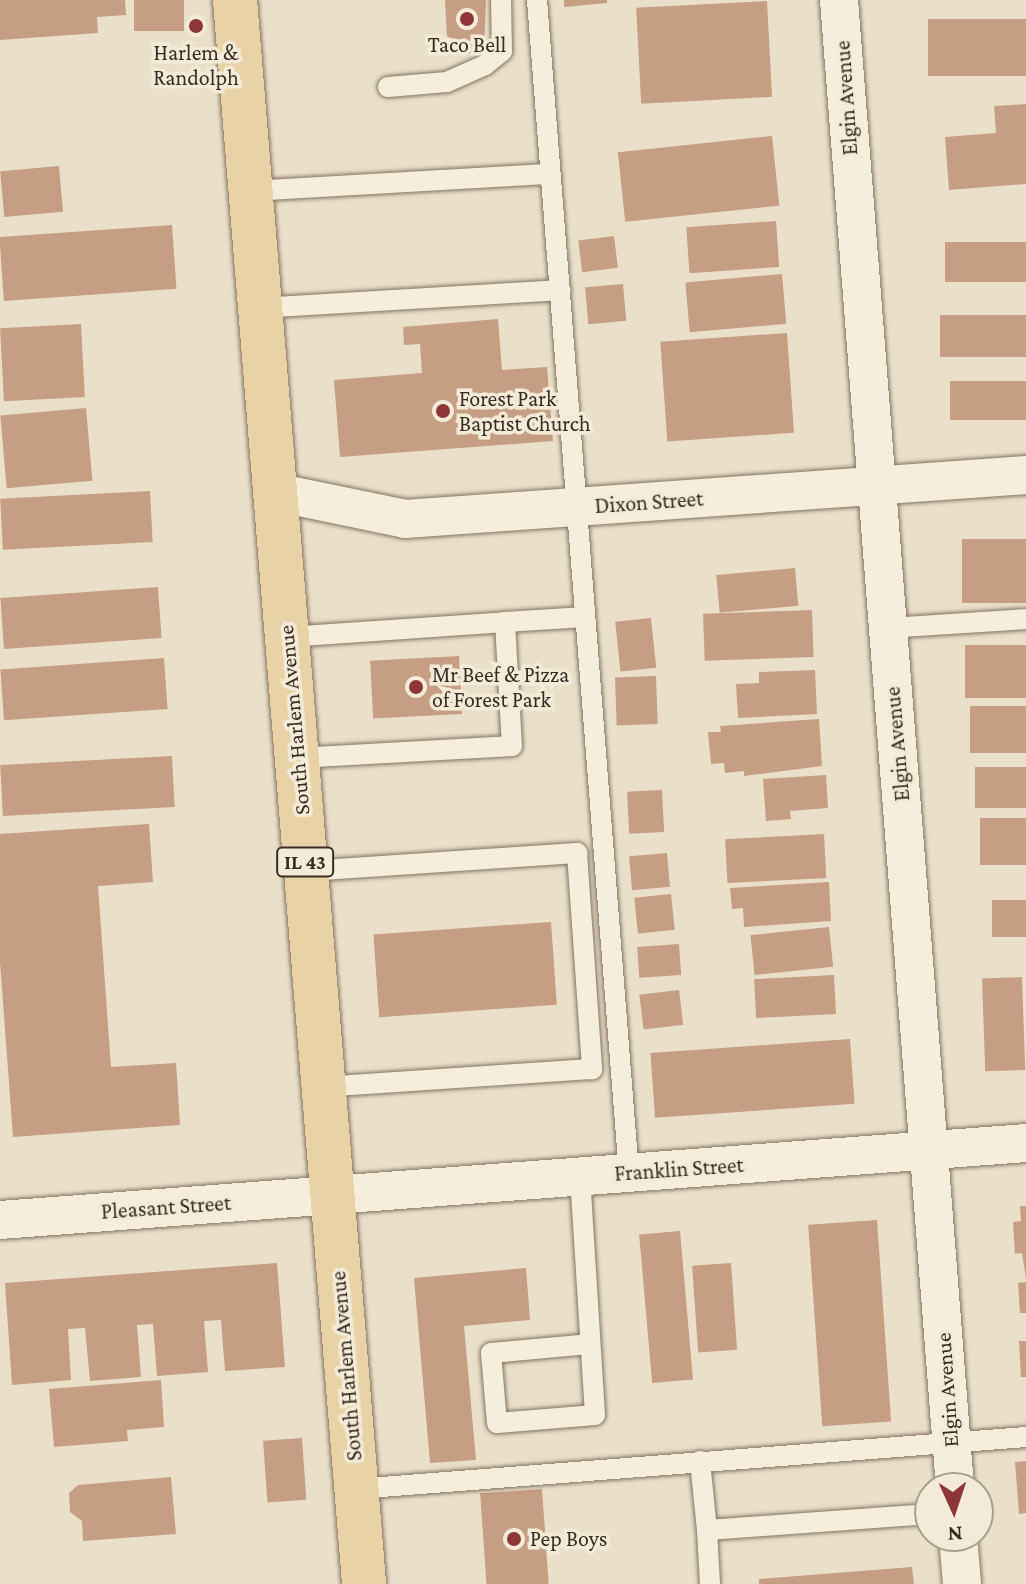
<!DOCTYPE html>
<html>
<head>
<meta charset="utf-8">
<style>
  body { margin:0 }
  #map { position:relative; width:1026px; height:1584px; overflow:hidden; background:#eae0c9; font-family:"Crimson Pro",serif }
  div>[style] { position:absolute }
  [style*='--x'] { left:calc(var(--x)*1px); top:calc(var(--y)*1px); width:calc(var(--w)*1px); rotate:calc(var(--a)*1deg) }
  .building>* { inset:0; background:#c59e83; transform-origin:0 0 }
  .roads { filter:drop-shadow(0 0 2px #857360) drop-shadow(0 0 2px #857360) }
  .service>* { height:20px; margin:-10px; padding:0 10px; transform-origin:10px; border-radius:10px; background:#f6eedc }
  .minor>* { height:38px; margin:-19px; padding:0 19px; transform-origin:19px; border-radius:19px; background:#f6eedc }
  .primary>* { height:44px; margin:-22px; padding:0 22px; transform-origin:22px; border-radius:22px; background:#e9d3a6 }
  .dots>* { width:22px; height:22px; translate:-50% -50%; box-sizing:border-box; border:4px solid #f3ebd8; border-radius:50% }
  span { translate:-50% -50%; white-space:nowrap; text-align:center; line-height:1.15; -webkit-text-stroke:7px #f3ebd8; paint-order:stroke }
  .shield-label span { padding:2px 6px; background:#f3ebd8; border:2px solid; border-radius:6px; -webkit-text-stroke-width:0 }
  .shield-label { font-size:20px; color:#372c22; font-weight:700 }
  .poi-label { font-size:22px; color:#372c22 }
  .left { translate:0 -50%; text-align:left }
  .street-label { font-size:22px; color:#372c22 }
  .north { position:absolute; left:914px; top:1472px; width:80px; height:80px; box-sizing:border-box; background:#f3ebd8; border:2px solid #a89f8f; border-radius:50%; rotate:177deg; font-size:22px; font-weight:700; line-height:32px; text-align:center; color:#372c22 }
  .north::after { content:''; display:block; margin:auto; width:28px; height:36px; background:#8e3537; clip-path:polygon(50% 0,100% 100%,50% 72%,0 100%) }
</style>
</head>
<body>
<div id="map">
  <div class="building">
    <i style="clip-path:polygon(0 0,125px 0,126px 15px,97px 17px,98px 33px,0 40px)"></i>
    <i style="left:134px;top:0;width:50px;height:31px"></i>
    <i style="clip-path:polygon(445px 0,486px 0,484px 52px,448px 55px)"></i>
    <i style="clip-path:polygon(564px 0,607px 0,607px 3px,564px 7px)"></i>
    <i style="left:767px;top:1px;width:96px;height:131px;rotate:87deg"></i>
    <i style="left:1026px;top:19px;width:57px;height:98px;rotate:90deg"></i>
    <i style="clip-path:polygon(1026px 104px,1026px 184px,949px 190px,945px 137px,996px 133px,994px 106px)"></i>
    <i style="left:772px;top:136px;width:70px;height:155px;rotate:84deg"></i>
    <i style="left:59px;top:166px;width:46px;height:59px;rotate:85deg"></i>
    <i style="left:776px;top:221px;width:46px;height:90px;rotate:86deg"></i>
    <i style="left:172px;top:225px;width:64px;height:173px;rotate:86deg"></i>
    <i style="left:614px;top:236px;width:32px;height:36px;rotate:83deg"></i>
    <i style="left:1026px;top:242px;width:40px;height:81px;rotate:90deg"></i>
    <i style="left:782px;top:274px;width:50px;height:97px;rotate:85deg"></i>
    <i style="left:623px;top:284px;width:37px;height:38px;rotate:85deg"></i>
    <i style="left:1026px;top:315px;width:42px;height:86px;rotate:90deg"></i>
    <i style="clip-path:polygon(498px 319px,502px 370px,547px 367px,553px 441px,340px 457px,334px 380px,422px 373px,420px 344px,404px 345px,403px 327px)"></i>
    <i style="left:81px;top:324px;width:73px;height:81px;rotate:87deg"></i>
    <i style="left:787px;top:333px;width:100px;height:127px;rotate:86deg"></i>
    <i style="left:1026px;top:381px;width:39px;height:76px;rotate:90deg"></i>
    <i style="left:86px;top:408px;width:73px;height:86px;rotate:85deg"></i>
    <i style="left:150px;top:491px;width:51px;height:150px;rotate:87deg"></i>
    <i style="left:1026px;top:539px;width:64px;height:64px;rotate:90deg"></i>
    <i style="left:795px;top:568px;width:38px;height:79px;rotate:85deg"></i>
    <i style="left:158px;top:587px;width:51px;height:158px;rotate:86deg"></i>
    <i style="left:812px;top:610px;width:47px;height:109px;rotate:88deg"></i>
    <i style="left:651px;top:618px;width:50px;height:36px;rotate:84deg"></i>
    <i style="left:1026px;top:645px;width:53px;height:61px;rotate:90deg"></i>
    <i style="left:459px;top:656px;width:58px;height:89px;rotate:87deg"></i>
    <i style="left:164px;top:658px;width:51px;height:164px;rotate:86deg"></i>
    <i style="clip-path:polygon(815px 670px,817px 714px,738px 718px,736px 684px,759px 683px,759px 672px)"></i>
    <i style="left:656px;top:676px;width:48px;height:41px;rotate:88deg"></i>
    <i style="left:1026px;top:706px;width:47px;height:56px;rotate:90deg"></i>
    <i style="clip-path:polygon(819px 719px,822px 766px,744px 776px,744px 771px,725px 773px,724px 763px,711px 764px,708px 732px,721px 732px,720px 726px)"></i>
    <i style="left:172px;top:756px;width:51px;height:172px;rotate:87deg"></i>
    <i style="left:1026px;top:767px;width:41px;height:51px;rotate:90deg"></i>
    <i style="clip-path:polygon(826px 775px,828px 808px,790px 811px,791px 819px,766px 821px,763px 779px)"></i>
    <i style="left:662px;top:790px;width:42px;height:35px;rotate:87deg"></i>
    <i style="left:1026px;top:818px;width:47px;height:46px;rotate:90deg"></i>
    <i style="clip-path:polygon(149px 824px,153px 882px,98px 886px,111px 1067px,176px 1063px,180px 1125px,13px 1137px,0 962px,0 834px)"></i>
    <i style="left:824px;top:834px;width:44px;height:99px;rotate:87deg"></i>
    <i style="left:667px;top:853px;width:34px;height:38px;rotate:85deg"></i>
    <i style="clip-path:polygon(829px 882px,831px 921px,744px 927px,743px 908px,732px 909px,730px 888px)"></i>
    <i style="left:671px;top:894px;width:36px;height:37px;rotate:84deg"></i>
    <i style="left:1026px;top:900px;width:37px;height:34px;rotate:90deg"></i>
    <i style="left:551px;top:922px;width:83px;height:178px;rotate:86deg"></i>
    <i style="left:829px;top:927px;width:40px;height:79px;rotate:84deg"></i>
    <i style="left:679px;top:944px;width:31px;height:42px;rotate:86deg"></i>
    <i style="left:834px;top:975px;width:39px;height:80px;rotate:87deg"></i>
    <i style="left:1022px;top:977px;width:93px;height:40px;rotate:88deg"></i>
    <i style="left:679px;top:990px;width:35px;height:40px;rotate:83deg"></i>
    <i style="left:850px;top:1039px;width:65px;height:200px;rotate:86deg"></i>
    <i style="clip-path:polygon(1020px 1206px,1026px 1206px,1026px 1279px,1022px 1253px,1015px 1254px,1013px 1222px,1021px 1221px)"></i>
    <i style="left:877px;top:1220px;width:202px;height:69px;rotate:86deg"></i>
    <i style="left:680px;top:1231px;width:149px;height:41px;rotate:85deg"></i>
    <i style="clip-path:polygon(277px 1263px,285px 1367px,225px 1371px,221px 1320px,204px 1321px,208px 1372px,157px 1376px,153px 1324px,137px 1325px,141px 1377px,90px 1381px,85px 1328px,68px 1329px,71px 1380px,12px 1385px,5px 1283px)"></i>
    <i style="left:731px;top:1263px;width:87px;height:39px;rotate:86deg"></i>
    <i style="clip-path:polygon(526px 1268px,530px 1320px,464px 1326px,476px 1460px,430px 1463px,414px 1278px)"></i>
    <i style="clip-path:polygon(1026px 1282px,1026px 1313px,1020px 1313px,1018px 1283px)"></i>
    <i style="clip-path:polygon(1019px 1341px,1026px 1341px,1026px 1377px,1021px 1377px)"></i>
    <i style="clip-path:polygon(161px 1380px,164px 1427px,127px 1430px,128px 1441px,54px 1447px,49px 1389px)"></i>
    <i style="left:302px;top:1438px;width:62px;height:39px;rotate:86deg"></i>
    <i style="clip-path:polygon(1026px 1461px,1026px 1513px,1019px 1514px,1015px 1462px)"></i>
    <i style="clip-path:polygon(171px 1477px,176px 1534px,83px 1541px,82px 1521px,70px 1512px,69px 1493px,78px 1485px)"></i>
    <i style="left:542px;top:1489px;width:95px;height:62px;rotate:86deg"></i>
    <i style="clip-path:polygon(912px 1567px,914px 1584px,759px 1584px,759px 1579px)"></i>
  </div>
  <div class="roads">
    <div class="service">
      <i style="--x:537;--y:0;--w:1177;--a:85.52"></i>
      <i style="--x:388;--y:87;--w:59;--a:-4.8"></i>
      <i style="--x:447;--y:82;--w:42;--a:-24.1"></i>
      <i style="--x:485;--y:65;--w:22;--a:-39"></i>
      <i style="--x:502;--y:51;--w:51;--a:-91.1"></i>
      <i style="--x:251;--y:191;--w:299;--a:-3.3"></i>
      <i style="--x:260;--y:308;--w:301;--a:-3.4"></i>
      <i style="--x:505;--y:622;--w:80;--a:-3.6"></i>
      <i style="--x:888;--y:628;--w:138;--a:-3.7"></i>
      <i style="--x:287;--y:637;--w:219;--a:-3.9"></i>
      <i style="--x:505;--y:622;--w:124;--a:86.8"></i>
      <i style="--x:512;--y:746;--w:215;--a:176.8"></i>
      <i style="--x:306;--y:871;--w:272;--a:-3.8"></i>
      <i style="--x:577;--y:853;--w:217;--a:86"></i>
      <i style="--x:592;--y:1069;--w:269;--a:176.2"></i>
      <i style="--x:580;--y:1176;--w:239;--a:86.4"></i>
      <i style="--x:595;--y:1415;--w:98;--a:175.3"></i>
      <i style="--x:497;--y:1423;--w:70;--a:-94.9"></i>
      <i style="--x:491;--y:1353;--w:98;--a:-5.2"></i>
      <i style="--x:700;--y:1461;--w:69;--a:84.2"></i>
      <i style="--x:356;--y:1489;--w:672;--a:-4.44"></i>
      <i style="--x:710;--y:1584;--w:54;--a:-93.2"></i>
      <i style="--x:707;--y:1530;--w:224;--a:-4.1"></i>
    </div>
    <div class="minor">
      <i style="--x:839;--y:0;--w:1493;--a:85.54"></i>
      <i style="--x:275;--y:492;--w:133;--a:11.7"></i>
      <i style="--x:405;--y:519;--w:623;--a:-4.05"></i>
      <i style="--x:0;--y:1220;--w:1029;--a:-4.29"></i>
      <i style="--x:958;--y:1536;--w:48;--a:85.2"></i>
    </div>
    <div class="primary">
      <i style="--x:235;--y:0;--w:1589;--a:85.34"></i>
    </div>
  </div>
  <div class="dots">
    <i style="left:467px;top:19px;background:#8e3537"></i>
    <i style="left:196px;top:26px;background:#8e3537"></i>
    <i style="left:443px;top:411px;background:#8e3537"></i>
    <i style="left:416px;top:687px;background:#8e3537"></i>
    <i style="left:514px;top:1539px;background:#8e3537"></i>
  </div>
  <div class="shield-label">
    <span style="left:305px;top:862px">IL 43</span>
  </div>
  <div class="poi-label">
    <span style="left:467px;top:45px">Taco Bell</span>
    <span style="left:196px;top:65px">Harlem &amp;<br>Randolph</span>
    <span class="left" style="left:459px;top:411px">Forest Park<br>Baptist Church</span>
    <span class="left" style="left:432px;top:687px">Mr Beef &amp; Pizza<br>of Forest Park</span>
    <span class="left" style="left:530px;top:1539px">Pep Boys</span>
  </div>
  <div class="street-label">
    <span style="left:846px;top:98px;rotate:-94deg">Elgin Avenue</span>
    <span style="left:649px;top:502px;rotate:-4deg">Dixon Street</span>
    <span style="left:294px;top:720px;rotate:-95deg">South Harlem Avenue</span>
    <span style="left:897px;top:744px;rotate:-95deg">Elgin Avenue</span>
    <span style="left:679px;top:1169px;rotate:-4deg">Franklin Street</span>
    <span style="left:166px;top:1207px;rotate:-4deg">Pleasant Street</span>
    <span style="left:346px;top:1366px;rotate:-95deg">South Harlem Avenue</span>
    <span style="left:947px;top:1390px;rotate:-94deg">Elgin Avenue</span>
  </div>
  <div class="north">N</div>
</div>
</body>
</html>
